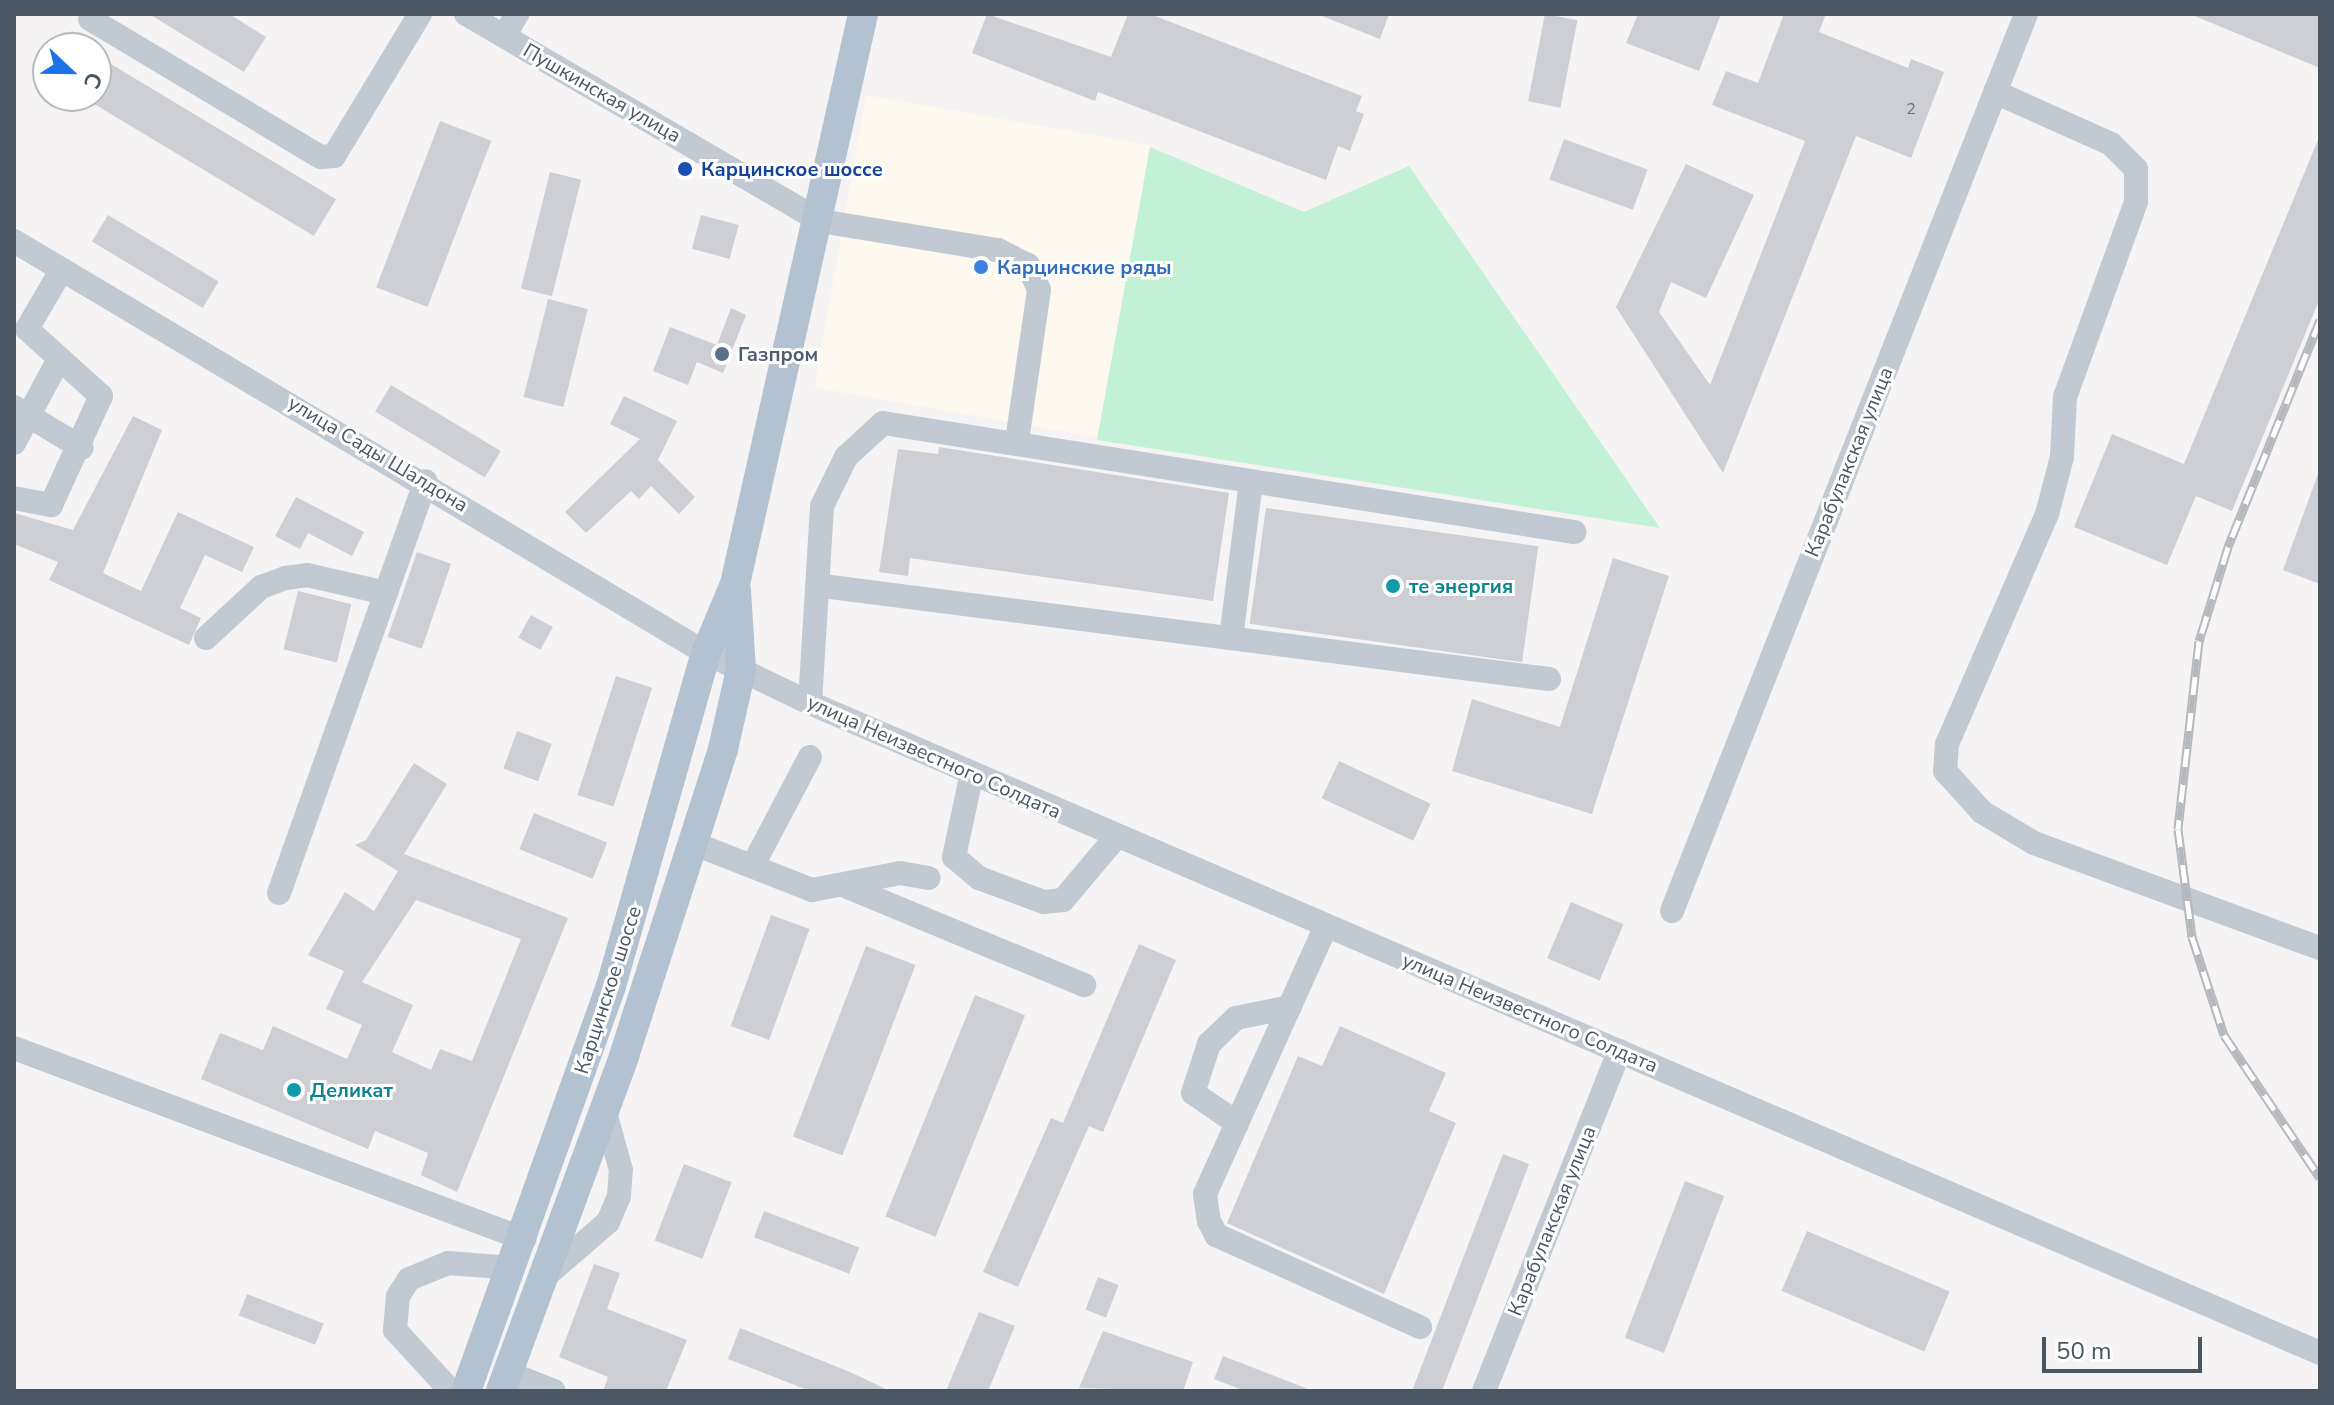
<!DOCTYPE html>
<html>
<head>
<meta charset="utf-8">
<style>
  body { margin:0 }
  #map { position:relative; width:2334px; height:1405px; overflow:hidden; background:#f5f3f3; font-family:"Nunito Sans",sans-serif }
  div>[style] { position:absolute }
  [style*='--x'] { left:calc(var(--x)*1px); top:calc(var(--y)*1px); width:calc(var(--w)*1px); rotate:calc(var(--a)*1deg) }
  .commercial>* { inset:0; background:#fdf9ef; transform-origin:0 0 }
  .green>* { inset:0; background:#c3f1d5 }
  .building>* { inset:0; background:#cdcfd5; transform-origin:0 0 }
  .minor>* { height:24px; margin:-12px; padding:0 12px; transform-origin:12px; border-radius:12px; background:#c1cad2 }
  .major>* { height:30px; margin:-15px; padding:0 15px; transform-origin:15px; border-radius:15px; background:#b3c2d1 }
  .rail>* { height:9px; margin-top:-4.5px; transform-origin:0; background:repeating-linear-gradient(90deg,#fff 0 18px,#b5b8bd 0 36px); box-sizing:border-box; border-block:2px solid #b5b8bd }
  .dots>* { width:22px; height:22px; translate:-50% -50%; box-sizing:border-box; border:4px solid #fff; border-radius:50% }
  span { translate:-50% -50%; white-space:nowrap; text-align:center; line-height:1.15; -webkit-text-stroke:6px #fff; paint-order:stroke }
  .number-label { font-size:16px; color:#6b747e }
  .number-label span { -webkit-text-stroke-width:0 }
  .street-label { font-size:20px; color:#4a5661 }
  .transit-label { font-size:20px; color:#164399; font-weight:700 }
  .left { translate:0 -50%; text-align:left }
  .shop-label { font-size:20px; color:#366cbe; font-weight:700 }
  .service-label { font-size:20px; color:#4e5e75; font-weight:700 }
  .culture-label { font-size:20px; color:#0d838f; font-weight:700 }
  .frame { position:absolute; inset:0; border:16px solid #4a5661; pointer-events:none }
  .north { position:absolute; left:32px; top:32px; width:80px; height:80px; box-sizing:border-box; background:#fff; border:2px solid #b7bbc0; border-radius:50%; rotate:112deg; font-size:22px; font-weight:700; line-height:32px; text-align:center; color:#4a5661 }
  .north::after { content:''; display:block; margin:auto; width:28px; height:36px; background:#1a73e8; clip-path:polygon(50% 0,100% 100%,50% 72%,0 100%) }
  .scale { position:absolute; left:2042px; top:1337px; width:160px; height:36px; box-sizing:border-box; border:4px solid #4a5661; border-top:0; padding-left:10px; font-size:24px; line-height:28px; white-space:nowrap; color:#4a5661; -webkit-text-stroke:6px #fff; paint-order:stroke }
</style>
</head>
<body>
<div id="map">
  <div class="commercial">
    <i style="left:866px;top:95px;width:289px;height:297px;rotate:10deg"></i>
  </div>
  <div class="green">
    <i style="clip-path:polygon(1150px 147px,1304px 212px,1409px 166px,1660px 528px,1097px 440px)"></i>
  </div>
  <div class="building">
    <i style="clip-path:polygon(149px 14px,229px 14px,266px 37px,244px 72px)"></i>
    <i style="clip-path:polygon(987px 14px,1111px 57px,1128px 14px,1150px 14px,1362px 96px,1356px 111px,1364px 114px,1350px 151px,1338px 146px,1326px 180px,1098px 92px,1095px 101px,972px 53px)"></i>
    <i style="clip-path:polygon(1317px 14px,1389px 14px,1380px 39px)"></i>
    <i style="left:1545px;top:14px;width:33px;height:89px;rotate:11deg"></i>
    <i style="clip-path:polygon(1638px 14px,1721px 14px,1699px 71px,1626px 43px)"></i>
    <i style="clip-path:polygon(1784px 14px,1826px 14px,1819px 32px,1908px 68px,1911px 59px,1944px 72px,1911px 158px,1856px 136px,1723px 473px,1616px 307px,1686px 164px,1754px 195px,1706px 298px,1671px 282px,1659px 312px,1710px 385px,1805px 141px,1712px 105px,1726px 71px,1758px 83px)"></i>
    <i style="clip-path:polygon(2190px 14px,2320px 14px,2320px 68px)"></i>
    <i style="left:96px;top:55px;width:280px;height:43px;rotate:31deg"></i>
    <i style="left:440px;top:121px;width:55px;height:178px;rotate:21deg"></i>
    <i style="clip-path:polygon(2320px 135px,2320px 298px,2232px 511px,2196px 496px,2167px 565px,2074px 527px,2112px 434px,2184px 464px)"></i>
    <i style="left:1564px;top:139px;width:89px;height:43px;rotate:20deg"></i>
    <i style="left:550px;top:172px;width:32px;height:120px;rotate:14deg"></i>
    <i style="left:108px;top:215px;width:129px;height:31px;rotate:31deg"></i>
    <i style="left:701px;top:215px;width:39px;height:35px;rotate:15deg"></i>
    <i style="left:548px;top:299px;width:41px;height:101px;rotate:14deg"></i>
    <i style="clip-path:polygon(731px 308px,746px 315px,723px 373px,697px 362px,688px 385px,653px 371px,670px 327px,717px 345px)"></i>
    <i style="left:391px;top:385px;width:128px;height:31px;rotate:31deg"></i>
    <i style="clip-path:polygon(624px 396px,677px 421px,658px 460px,695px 497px,679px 514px,651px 486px,639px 499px,631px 491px,586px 533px,565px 512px,640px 439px,610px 424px)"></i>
    <i style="clip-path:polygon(133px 416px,162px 430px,103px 573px,141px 591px,178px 512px,254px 547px,242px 572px,205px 555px,180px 608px,201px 618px,189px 645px,49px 580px,58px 562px,14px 544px,14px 513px,73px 530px)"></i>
    <i style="clip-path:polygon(939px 447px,1229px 493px,1213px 601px,910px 558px,908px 576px,879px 572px,898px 449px,938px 454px)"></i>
    <i style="clip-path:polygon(2318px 474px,2320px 475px,2320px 584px,2283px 570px)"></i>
    <i style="clip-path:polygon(296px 497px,364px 532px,352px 556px,308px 533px,300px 549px,275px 536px)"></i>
    <i style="left:1266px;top:508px;width:275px;height:117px;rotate:8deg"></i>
    <i style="left:417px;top:552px;width:36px;height:90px;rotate:19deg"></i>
    <i style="clip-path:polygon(1613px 558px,1669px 576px,1592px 814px,1452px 771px,1472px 699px,1560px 727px)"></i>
    <i style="left:298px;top:591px;width:55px;height:60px;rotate:14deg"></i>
    <i style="left:531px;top:615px;width:25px;height:26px;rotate:29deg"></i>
    <i style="left:616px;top:676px;width:38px;height:125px;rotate:18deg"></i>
    <i style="left:517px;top:731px;width:37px;height:40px;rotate:20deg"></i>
    <i style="left:1339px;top:761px;width:101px;height:41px;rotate:25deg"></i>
    <i style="clip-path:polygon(evenodd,414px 763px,447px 784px,404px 854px,568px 918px,457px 1192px,421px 1175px,428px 1153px,375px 1131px,368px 1149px,201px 1079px,220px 1033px,263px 1050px,273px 1026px,347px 1059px,362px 1025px,326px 1009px,344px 971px,308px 955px,345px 892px,374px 911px,398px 871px,355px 845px,366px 840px,414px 763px,416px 900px,521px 939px,472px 1061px,440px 1049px,431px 1070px,392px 1052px,413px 1005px,362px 982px,416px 900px)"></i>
    <i style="left:534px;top:813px;width:79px;height:39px;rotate:22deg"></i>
    <i style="left:1571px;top:902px;width:57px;height:61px;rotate:23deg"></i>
    <i style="left:771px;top:915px;width:41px;height:118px;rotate:20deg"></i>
    <i style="clip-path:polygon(1139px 944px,1176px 960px,1103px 1132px,1089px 1126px,1018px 1287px,983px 1272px,1051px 1118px,1063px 1123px)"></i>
    <i style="left:866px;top:946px;width:53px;height:204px;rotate:21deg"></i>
    <i style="left:975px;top:995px;width:54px;height:239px;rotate:22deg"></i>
    <i style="clip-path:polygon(1340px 1026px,1446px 1073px,1429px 1111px,1456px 1123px,1384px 1294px,1227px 1223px,1298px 1056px,1322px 1066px)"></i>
    <i style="left:1503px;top:1154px;width:28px;height:255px;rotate:21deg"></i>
    <i style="left:684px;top:1164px;width:51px;height:82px;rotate:21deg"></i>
    <i style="left:1685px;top:1181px;width:42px;height:168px;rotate:21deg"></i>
    <i style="left:764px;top:1211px;width:102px;height:28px;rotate:21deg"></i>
    <i style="left:1807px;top:1231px;width:155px;height:65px;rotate:23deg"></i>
    <i style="clip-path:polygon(594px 1264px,620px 1273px,607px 1309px,687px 1340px,666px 1391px,603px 1391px,608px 1377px,559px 1357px)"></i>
    <i style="left:1098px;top:1277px;width:22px;height:35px;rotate:21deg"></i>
    <i style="left:247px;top:1294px;width:82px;height:23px;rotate:21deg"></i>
    <i style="clip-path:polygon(979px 1312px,1015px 1326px,988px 1391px,946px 1391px)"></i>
    <i style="clip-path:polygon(740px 1328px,850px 1372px,890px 1391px,810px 1391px,728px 1359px)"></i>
    <i style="clip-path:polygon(1103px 1331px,1193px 1362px,1183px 1391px,1079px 1388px)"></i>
    <i style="clip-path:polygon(1223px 1356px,1311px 1390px,1311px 1391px,1245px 1391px,1214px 1379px)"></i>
  </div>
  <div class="minor">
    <i style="--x:466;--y:14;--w:410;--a:30.3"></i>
    <i style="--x:820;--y:221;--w:180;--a:9.3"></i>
    <i style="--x:998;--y:250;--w:34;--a:27"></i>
    <i style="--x:1028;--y:265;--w:27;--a:66"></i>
    <i style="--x:1039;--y:290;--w:153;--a:98.3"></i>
    <i style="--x:90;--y:19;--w:269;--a:30.9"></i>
    <i style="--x:321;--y:157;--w:13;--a:-4"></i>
    <i style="--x:334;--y:156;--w:166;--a:-58.8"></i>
    <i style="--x:504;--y:36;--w:26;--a:-59"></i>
    <i style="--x:1995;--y:92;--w:127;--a:24.1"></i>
    <i style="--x:2111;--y:144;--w:35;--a:45"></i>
    <i style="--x:2136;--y:169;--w:33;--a:90"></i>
    <i style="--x:2136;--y:202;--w:208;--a:110"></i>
    <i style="--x:2065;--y:397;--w:60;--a:92.9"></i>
    <i style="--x:2062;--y:457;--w:59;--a:104.7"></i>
    <i style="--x:2047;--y:514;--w:251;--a:113.5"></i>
    <i style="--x:1947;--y:744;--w:27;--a:94"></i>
    <i style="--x:1945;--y:771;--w:55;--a:47.9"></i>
    <i style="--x:1982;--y:812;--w:61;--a:30.8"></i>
    <i style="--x:2034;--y:843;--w:305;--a:20.2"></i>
    <i style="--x:14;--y:241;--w:805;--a:30.77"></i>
    <i style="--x:706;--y:653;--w:115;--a:25.7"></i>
    <i style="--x:810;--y:703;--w:1644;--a:23.29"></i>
    <i style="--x:27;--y:329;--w:69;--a:-59.7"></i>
    <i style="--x:14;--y:407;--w:79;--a:31.1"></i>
    <i style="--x:14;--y:443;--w:93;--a:-61.8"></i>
    <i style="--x:14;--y:498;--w:38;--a:11"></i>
    <i style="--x:51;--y:505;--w:120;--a:-65.4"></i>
    <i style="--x:101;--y:396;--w:100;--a:-137.8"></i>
    <i style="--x:823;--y:586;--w:732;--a:7.3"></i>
    <i style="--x:206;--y:638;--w:75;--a:-42.8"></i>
    <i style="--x:261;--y:587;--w:27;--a:-20"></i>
    <i style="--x:286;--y:578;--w:21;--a:-8"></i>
    <i style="--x:307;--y:575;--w:81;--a:12.8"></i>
    <i style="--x:1231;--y:638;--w:158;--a:-82.7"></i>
    <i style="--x:810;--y:703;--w:197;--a:-86.5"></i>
    <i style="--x:822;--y:506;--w:55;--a:-63.9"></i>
    <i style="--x:846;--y:457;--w:50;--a:-42.6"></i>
    <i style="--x:883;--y:423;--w:700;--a:8.96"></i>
    <i style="--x:972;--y:773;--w:86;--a:102.1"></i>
    <i style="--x:954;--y:857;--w:33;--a:40"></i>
    <i style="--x:979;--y:878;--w:69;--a:20.3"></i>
    <i style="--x:1044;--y:902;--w:19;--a:-6"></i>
    <i style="--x:1063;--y:900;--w:84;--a:-49.8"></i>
    <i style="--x:695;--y:844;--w:126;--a:21.5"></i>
    <i style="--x:812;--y:890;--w:90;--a:-10.9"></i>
    <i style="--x:900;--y:873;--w:29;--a:10"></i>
    <i style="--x:753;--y:865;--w:122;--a:-62.2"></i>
    <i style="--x:845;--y:886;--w:259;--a:22.5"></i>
    <i style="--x:279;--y:893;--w:437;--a:-70.4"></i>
    <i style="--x:1672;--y:911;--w:964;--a:-68.46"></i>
    <i style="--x:1326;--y:926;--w:294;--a:114.3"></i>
    <i style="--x:1205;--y:1194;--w:27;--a:82"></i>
    <i style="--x:1209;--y:1221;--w:16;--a:63"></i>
    <i style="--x:1216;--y:1235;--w:224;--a:24.3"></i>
    <i style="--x:14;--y:1048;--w:545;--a:20.53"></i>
    <i style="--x:1237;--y:1123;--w:53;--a:-145.7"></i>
    <i style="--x:1193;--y:1093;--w:52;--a:-71.9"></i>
    <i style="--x:1209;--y:1044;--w:37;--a:-44"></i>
    <i style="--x:1236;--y:1018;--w:55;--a:-11.5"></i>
    <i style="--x:542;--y:1279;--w:87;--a:-40.8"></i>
    <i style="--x:608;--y:1222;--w:28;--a:-67"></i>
    <i style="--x:619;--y:1196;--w:26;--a:-86"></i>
    <i style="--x:621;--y:1170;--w:63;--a:-105.6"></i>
    <i style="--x:508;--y:1373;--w:49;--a:21.4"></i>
    <i style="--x:451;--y:1391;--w:83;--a:-132.6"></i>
    <i style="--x:395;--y:1330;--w:34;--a:-85"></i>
    <i style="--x:398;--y:1296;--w:20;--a:-57"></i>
    <i style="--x:409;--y:1279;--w:42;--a:-22.3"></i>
    <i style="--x:448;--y:1263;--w:65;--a:4.4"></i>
    <i style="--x:1484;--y:1391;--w:366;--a:-68.3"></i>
  </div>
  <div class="major">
    <i style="--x:466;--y:1391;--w:430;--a:-70.3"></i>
    <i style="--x:611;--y:986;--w:346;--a:-74.1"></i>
    <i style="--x:706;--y:653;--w:75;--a:-67.2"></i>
    <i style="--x:735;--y:584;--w:584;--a:-77.34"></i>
    <i style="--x:501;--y:1391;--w:357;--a:-69.8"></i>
    <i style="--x:624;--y:1056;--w:323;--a:-72.1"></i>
    <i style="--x:723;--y:749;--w:81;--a:-77.2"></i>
    <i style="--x:741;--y:670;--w:80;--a:-93.6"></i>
  </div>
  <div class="rail">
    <i style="--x:2320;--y:320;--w:245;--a:112.1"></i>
    <i style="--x:2228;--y:547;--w:98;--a:107.1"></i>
    <i style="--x:2199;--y:641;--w:189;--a:96.4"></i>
    <i style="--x:2178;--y:829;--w:109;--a:82.6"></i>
    <i style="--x:2192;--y:937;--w:103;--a:71.9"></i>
    <i style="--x:2224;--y:1035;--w:172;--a:56.1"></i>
  </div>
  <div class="dots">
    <i style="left:685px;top:169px;background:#1a4fb4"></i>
    <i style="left:981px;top:267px;background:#3f7fe0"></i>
    <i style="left:722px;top:354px;background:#5c6f8a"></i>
    <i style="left:1393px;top:586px;background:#0f9aa8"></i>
    <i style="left:294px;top:1090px;background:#0f9aa8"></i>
  </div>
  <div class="number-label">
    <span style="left:1911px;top:109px">2</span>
  </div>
  <div class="street-label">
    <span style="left:602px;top:93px;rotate:30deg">Пушкинская улица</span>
    <span style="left:378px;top:454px;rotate:31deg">улица Сады Шалдона</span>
    <span style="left:1849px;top:462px;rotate:-68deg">Карабулакская улица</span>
    <span style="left:934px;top:757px;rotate:24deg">улица Неизвестного Солдата</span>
    <span style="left:608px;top:990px;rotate:-72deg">Карцинское шоссе</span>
    <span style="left:1530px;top:1013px;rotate:23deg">улица Неизвестного Солдата</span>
    <span style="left:1552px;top:1221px;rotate:-68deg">Карабулакская улица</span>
  </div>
  <div class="transit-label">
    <span class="left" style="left:701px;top:169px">Карцинское шоссе</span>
  </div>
  <div class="shop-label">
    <span class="left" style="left:997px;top:267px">Карцинские ряды</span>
  </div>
  <div class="service-label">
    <span class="left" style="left:738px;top:354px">Газпром</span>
  </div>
  <div class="culture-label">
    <span class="left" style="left:1409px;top:586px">те энергия</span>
    <span class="left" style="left:310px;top:1090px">Деликат</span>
  </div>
  <div class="frame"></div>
  <div class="north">С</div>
  <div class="scale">50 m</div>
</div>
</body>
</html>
